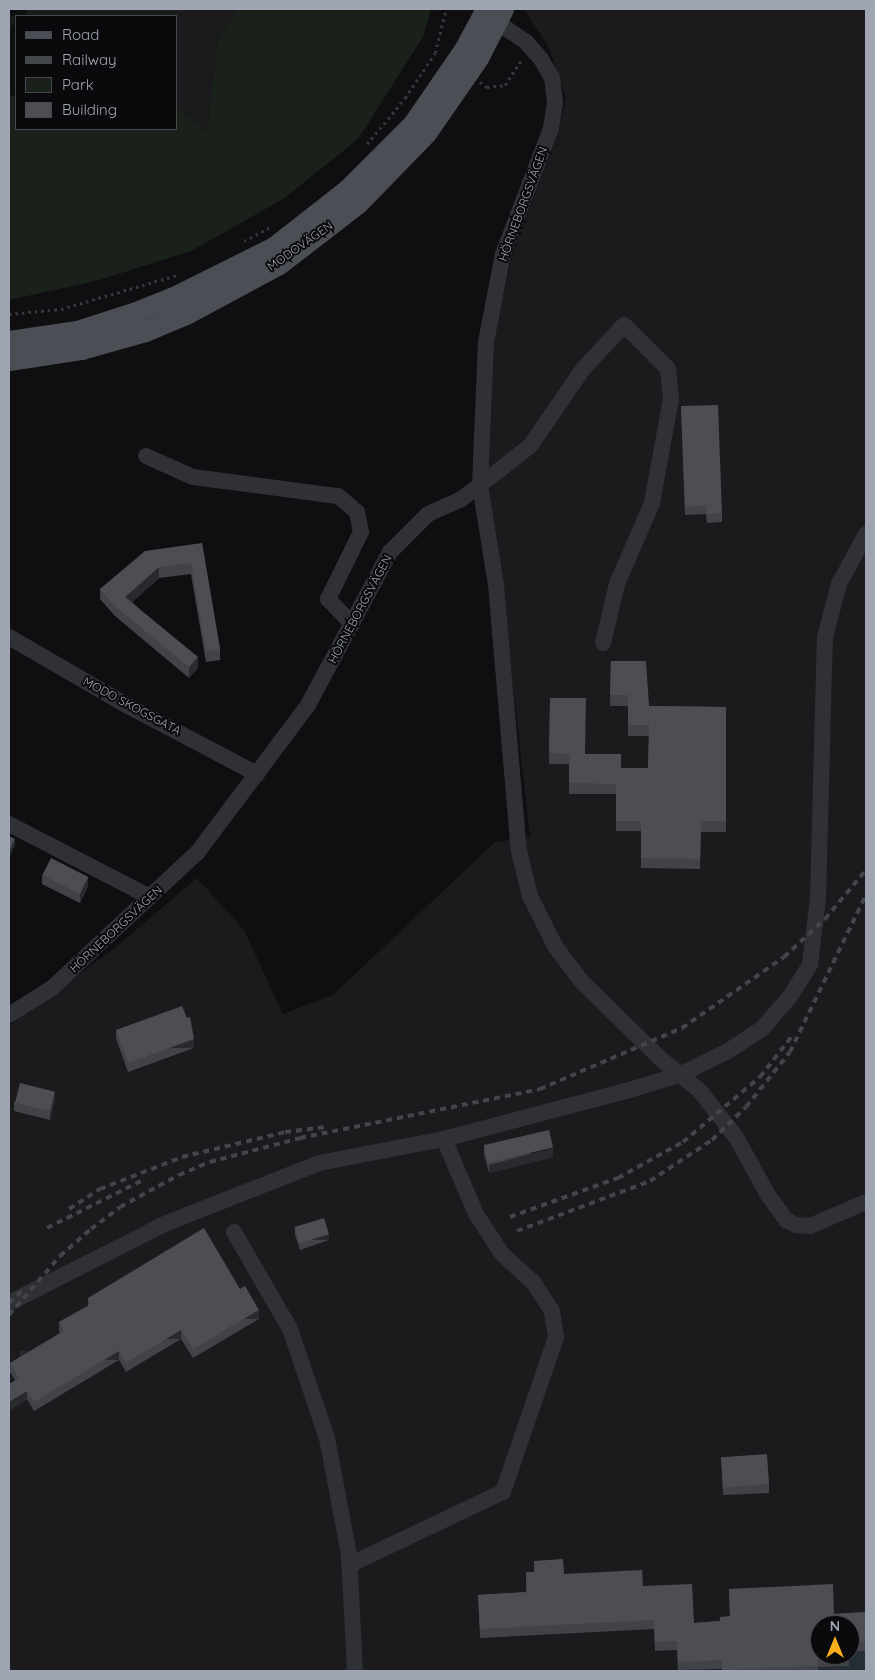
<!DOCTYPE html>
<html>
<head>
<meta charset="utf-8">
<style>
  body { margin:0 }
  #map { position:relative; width:875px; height:1680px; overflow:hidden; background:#0f0f11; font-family:Quicksand,sans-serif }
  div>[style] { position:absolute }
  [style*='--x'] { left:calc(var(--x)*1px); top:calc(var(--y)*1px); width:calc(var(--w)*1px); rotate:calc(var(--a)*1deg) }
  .built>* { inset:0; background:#1b1b1e; transform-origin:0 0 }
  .green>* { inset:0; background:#19211a }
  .water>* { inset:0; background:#252e35 }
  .path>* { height:2.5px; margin-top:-1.25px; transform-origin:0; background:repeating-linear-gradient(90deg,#36383d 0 2.5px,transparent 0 6.5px) }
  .minor>* { height:16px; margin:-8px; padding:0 8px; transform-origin:8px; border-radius:8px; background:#303136 }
  .major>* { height:21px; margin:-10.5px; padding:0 10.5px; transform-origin:10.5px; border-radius:10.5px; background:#4c4e55 }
  .rail>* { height:4px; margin-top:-2px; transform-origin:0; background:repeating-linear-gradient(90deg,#43454b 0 6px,transparent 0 11px) }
  .wall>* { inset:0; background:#424349 }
  .shaded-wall>* { inset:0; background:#292a2e; transform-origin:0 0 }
  .building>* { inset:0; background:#4c4e54; transform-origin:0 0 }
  span { translate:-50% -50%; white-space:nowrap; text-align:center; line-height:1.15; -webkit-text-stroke:4px #0a0a0c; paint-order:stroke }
  .street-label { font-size:12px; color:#9fa5b3 }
  .frame { position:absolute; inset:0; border:10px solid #9fa5b3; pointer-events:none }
  .legend { position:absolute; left:15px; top:15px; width:162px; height:115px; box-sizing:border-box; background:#0a0a0c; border:1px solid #46484f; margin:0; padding:6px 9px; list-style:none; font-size:15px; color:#9fa5b3 }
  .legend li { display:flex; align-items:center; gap:10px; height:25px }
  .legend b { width:25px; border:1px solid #46484f }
  .north { position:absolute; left:810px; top:1615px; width:50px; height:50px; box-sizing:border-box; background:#0a0a0c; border:1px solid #46484f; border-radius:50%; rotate:0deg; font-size:14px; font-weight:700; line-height:20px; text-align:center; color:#9fa5b3 }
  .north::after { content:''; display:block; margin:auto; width:18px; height:22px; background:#fdaf1b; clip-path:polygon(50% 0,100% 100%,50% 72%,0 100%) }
</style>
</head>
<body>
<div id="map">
  <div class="built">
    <i style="clip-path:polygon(27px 9px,238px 9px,217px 41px,207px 132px,176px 107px,176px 16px,26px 16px)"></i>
    <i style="clip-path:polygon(evenodd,524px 9px,866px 9px,866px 1671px,9px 1671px,9px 1026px,116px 947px,197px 878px,244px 930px,283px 1014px,333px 995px,495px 842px,530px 837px,501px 577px,485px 477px,492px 344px,512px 256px,557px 136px,566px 98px,549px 48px,524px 9px,820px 1625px,850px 1625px,850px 1655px,820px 1655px,820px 1625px)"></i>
    <i style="left:9px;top:14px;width:8px;height:80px;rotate:30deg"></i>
  </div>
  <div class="green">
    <i style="clip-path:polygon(238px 9px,431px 9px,423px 37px,358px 139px,283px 199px,191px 251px,96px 281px,9px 300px,9px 94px,16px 97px,16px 129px,176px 129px,176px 107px,207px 132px,217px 41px)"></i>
  </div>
  <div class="water">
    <i style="clip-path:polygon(850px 1651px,866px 1651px,866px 1671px,818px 1671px,818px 1667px,849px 1666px)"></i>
  </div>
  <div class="path">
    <i style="--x:480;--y:82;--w:9;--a:36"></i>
    <i style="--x:487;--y:87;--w:18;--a:-6"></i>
    <i style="--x:505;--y:85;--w:31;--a:-57"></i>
    <i style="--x:367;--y:144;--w:60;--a:-50.4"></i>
    <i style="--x:405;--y:98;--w:54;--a:-56.3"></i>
    <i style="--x:435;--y:53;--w:45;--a:-76"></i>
    <i style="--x:244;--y:241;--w:32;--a:-28"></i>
    <i style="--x:9;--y:314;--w:52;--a:-5.5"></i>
    <i style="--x:61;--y:309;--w:121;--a:-16.3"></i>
  </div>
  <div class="minor">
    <i style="--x:146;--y:456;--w:51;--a:24.1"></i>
    <i style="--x:193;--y:477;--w:146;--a:7.5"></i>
    <i style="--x:338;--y:496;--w:25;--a:40"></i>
    <i style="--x:357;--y:512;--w:20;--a:79"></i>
    <i style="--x:361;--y:532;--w:75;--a:116.2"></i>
    <i style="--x:328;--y:599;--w:35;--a:46"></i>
    <i style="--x:9;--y:637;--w:138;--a:30.1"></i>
    <i style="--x:128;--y:706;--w:146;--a:27.8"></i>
    <i style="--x:603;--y:643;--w:61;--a:-76.7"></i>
    <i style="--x:617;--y:584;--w:88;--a:-66.6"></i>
    <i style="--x:652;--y:503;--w:107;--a:-79.7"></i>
    <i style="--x:671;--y:398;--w:29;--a:-96"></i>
    <i style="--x:668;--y:369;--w:62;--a:-135"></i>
    <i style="--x:624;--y:325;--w:60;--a:133"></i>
    <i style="--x:583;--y:369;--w:93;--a:124.5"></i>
    <i style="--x:530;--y:446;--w:63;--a:142"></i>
    <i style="--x:480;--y:485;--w:101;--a:80.9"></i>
    <i style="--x:496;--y:585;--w:267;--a:85.1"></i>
    <i style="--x:519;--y:851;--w:46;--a:76.3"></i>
    <i style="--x:530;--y:896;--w:56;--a:63.4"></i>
    <i style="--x:555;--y:946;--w:44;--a:53.4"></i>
    <i style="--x:581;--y:981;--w:113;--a:44.3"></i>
    <i style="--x:662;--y:1060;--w:49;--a:39.2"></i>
    <i style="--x:700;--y:1091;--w:58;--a:52"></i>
    <i style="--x:736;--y:1137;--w:66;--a:61.1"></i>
    <i style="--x:768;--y:1195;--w:31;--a:54"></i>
    <i style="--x:786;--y:1220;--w:11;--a:27"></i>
    <i style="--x:796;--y:1225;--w:14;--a:4"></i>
    <i style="--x:810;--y:1226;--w:61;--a:-23.2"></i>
    <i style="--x:9;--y:824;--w:159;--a:27.4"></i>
    <i style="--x:9;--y:1015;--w:51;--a:-32.1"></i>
    <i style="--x:52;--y:988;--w:198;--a:-43"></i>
    <i style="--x:197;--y:853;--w:185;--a:-53.1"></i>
    <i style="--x:308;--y:705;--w:174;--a:-61.8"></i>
    <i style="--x:390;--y:552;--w:54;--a:-45"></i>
    <i style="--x:428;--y:514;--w:35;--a:-24"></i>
    <i style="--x:460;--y:500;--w:25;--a:-37"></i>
    <i style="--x:480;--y:485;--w:143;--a:-87.6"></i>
    <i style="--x:486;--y:342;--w:90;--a:-79.1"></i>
    <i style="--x:503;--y:254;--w:135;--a:-69.1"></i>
    <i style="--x:551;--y:128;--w:26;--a:-81"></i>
    <i style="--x:555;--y:102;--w:24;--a:-97"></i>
    <i style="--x:552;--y:78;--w:22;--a:-120"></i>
    <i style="--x:541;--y:59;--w:23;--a:-131"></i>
    <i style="--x:526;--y:42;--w:46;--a:-145.6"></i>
    <i style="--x:234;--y:1232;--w:112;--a:60"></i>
    <i style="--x:290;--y:1329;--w:115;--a:71.3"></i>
    <i style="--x:327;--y:1438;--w:118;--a:79.3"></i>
    <i style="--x:349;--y:1554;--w:117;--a:87.1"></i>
    <i style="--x:9;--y:1303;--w:177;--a:-26.9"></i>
    <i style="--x:167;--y:1223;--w:163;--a:-21.5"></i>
    <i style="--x:319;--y:1163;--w:127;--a:-10.9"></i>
    <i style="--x:444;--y:1139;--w:188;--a:-14.8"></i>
    <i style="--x:626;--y:1091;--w:55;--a:-16.8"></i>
    <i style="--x:679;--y:1075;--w:55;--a:-26.1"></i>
    <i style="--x:728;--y:1051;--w:42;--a:-33.3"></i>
    <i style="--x:763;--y:1028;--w:43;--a:-49.7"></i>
    <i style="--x:791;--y:995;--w:36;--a:-58"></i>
    <i style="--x:810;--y:964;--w:65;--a:-83"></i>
    <i style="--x:818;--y:899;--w:262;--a:-88.5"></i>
    <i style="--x:825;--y:637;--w:55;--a:-75.2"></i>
    <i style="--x:839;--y:584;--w:57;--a:-61.6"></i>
    <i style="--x:349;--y:1565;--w:170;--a:-25.4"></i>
    <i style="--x:503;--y:1492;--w:164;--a:-71.1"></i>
    <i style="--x:556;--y:1337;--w:26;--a:-99"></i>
    <i style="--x:552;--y:1311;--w:33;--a:-123"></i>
    <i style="--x:534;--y:1283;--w:43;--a:-137.8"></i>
    <i style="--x:502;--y:1254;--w:48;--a:-123"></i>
    <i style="--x:476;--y:1214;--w:82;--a:-113.1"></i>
  </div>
  <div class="major">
    <i style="--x:9;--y:341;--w:69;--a:-8.4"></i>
    <i style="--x:77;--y:331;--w:62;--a:-17.9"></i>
    <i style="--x:136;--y:312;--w:45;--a:-22"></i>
    <i style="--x:178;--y:295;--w:107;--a:-26.6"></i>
    <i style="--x:274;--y:247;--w:94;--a:-38.1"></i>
    <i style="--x:348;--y:189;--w:92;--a:-45"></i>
    <i style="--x:413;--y:124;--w:92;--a:-55.6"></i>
    <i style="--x:465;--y:48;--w:44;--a:-61.7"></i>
    <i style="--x:9;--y:360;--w:74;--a:-8.6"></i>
    <i style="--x:82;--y:349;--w:66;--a:-15.9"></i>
    <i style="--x:145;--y:331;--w:44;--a:-22.5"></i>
    <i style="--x:186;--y:314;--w:106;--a:-28.3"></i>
    <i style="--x:279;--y:264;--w:100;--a:-37.7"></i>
    <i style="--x:358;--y:203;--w:98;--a:-45.8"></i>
    <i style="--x:426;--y:133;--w:91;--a:-55.3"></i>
    <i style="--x:478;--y:58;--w:55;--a:-63"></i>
  </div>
  <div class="rail">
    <i style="--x:69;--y:1209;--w:37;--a:-33"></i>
    <i style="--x:100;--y:1189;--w:88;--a:-21.3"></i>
    <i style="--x:182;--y:1157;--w:106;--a:-13.6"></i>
    <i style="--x:285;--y:1132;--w:39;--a:-7"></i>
    <i style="--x:510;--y:1217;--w:115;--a:-19.9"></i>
    <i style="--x:618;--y:1178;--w:74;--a:-29"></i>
    <i style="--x:683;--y:1142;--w:101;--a:-40.2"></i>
    <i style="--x:760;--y:1077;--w:52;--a:-52"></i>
    <i style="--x:47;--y:1228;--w:105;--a:-26.6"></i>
    <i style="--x:517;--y:1231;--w:142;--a:-20.6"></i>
    <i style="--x:650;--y:1181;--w:74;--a:-33.5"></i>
    <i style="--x:712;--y:1140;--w:47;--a:-44.1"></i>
    <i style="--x:746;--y:1107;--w:70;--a:-51.3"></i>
    <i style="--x:790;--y:1052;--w:174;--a:-64.2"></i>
    <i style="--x:9;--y:1303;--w:21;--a:-43"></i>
    <i style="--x:9;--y:1315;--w:78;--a:-49.2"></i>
    <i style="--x:60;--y:1256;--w:41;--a:-41.1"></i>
    <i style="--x:91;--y:1229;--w:36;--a:-37"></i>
    <i style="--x:120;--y:1207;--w:67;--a:-28.5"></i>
    <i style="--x:179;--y:1175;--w:34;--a:-23"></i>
    <i style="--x:210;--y:1162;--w:93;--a:-14.9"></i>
    <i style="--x:300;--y:1138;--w:245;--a:-11.5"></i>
    <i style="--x:540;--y:1089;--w:155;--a:-23.2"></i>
    <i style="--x:682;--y:1028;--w:124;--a:-34.8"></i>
    <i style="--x:784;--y:957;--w:56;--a:-42.8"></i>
    <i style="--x:825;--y:919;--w:64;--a:-50.1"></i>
  </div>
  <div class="wall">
    <i style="clip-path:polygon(681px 406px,722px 513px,722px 522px,707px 523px,706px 514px,685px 515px)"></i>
    <i style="clip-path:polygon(202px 543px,220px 649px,220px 660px,206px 662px,191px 574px,159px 578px,132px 602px,198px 668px,189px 678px,115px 616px,100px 599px,100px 589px)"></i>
    <i style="clip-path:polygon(611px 661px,649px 706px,726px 707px,726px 832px,701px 832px,700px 869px,641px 868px,641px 831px,616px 831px,616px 794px,569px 794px,569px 764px,549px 764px,550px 698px,585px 754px,621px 768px,648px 768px,649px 736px,628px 736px,628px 706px,610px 706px)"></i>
    <i style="clip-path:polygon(42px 875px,88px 886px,80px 903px,42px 884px)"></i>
    <i style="clip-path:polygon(116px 1030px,194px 1048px,128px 1072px,116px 1039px)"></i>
    <i style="clip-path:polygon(55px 1101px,50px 1120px,14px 1111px,14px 1102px)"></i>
    <i style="clip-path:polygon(484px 1146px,553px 1157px,489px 1173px,484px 1155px)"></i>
    <i style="clip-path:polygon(295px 1229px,329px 1240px,300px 1250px,295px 1235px)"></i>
    <i style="clip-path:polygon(240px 1289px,259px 1319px,193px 1358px,181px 1339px,126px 1372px,119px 1360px,34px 1411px,10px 1372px,10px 1363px,60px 1333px,59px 1331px,59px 1322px,88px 1306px,88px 1298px)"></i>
    <i style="clip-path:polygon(721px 1457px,769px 1484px,769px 1493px,723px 1495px)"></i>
    <i style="clip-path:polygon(534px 1561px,564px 1574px,643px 1586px,694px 1623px,720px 1621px,730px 1616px,729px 1589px,834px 1614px,866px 1612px,866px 1651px,850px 1651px,850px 1625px,820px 1625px,849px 1655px,849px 1666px,818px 1667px,818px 1671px,722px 1671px,722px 1669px,678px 1670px,677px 1650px,655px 1651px,654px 1629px,480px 1638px,478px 1595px,526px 1592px,526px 1572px,534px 1572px)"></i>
  </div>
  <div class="shaded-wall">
    <i style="clip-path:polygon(159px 567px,159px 578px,125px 608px,125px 597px)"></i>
    <i style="clip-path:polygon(198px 657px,198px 668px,189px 678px,189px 667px)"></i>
    <i style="clip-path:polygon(15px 839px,15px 845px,9px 858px,9px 852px)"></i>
    <i style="clip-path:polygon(88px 877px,88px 886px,80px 903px,80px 894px)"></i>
    <i style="left:194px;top:1039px;width:9px;height:70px;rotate:90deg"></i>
    <i style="clip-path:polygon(55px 1092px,55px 1101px,50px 1120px,50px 1112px)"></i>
    <i style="clip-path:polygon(553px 1148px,553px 1157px,489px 1173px,489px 1165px)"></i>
    <i style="left:329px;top:1234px;width:6px;height:31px;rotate:90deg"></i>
    <i style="left:259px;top:1310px;width:9px;height:77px;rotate:90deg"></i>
    <i style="left:181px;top:1330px;width:9px;height:64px;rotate:90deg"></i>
    <i style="left:119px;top:1351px;width:9px;height:99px;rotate:90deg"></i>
    <i style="clip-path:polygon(27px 1391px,27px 1400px,9px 1411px,9px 1402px)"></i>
  </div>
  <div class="building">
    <i style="clip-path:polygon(718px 405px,722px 513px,707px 514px,706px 505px,685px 507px,681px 406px)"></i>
    <i style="clip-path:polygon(202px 543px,220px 649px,206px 651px,191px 563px,159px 567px,125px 597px,198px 657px,189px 667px,115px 606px,100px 589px,145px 551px)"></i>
    <i style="clip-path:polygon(611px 661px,646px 661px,649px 706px,726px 707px,726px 821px,701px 821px,700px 859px,641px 858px,641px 821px,616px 821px,616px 784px,569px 783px,570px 754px,549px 753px,550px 698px,586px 698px,585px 754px,621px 754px,621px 768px,648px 768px,649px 725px,628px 725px,628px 695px,610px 695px)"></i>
    <i style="clip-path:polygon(9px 836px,15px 839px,9px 852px)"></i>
    <i style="left:51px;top:858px;width:42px;height:19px;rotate:27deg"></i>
    <i style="clip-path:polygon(182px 1006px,187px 1018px,190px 1017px,194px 1039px,128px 1063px,116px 1030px)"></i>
    <i style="left:20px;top:1083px;width:36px;height:20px;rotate:14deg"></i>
    <i style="left:549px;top:1130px;width:18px;height:67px;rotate:77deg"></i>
    <i style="left:324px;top:1218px;width:17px;height:31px;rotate:73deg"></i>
    <i style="clip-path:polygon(204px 1228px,240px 1289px,245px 1286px,259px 1310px,193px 1349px,181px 1330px,126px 1363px,119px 1351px,34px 1402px,27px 1391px,9px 1402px,9px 1384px,19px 1378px,10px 1363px,64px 1331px,59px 1322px,91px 1304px,88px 1298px)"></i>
    <i style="left:767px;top:1454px;width:30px;height:46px;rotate:86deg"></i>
    <i style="clip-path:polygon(563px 1559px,564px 1574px,642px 1570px,643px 1586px,692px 1584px,694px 1623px,720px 1621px,720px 1617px,730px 1616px,729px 1589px,833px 1584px,834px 1614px,866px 1612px,866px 1642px,850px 1642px,850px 1625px,820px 1625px,820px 1655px,849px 1655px,849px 1657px,818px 1658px,818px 1666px,722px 1670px,722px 1660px,678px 1662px,677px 1641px,655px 1642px,654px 1620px,480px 1629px,478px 1595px,527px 1592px,526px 1572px,535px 1572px,534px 1561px)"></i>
  </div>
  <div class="street-label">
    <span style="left:523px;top:204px;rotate:-70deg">HÖRNEBORGSVÄGEN</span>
    <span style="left:300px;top:246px;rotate:-35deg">MODOVÄGEN</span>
    <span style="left:360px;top:609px;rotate:-62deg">HÖRNEBORGSVÄGEN</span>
    <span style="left:132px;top:706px;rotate:28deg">MODO SKOGSGATA</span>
    <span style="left:116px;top:929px;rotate:-43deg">HÖRNEBORGSVÄGEN</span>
  </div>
  <div class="frame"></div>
  <ul class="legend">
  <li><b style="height:6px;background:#4c4e55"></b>Road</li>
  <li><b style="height:6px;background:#43454b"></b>Railway</li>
  <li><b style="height:14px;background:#19211a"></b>Park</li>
  <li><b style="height:14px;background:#4c4e54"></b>Building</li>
  </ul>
  <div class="north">N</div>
</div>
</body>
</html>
